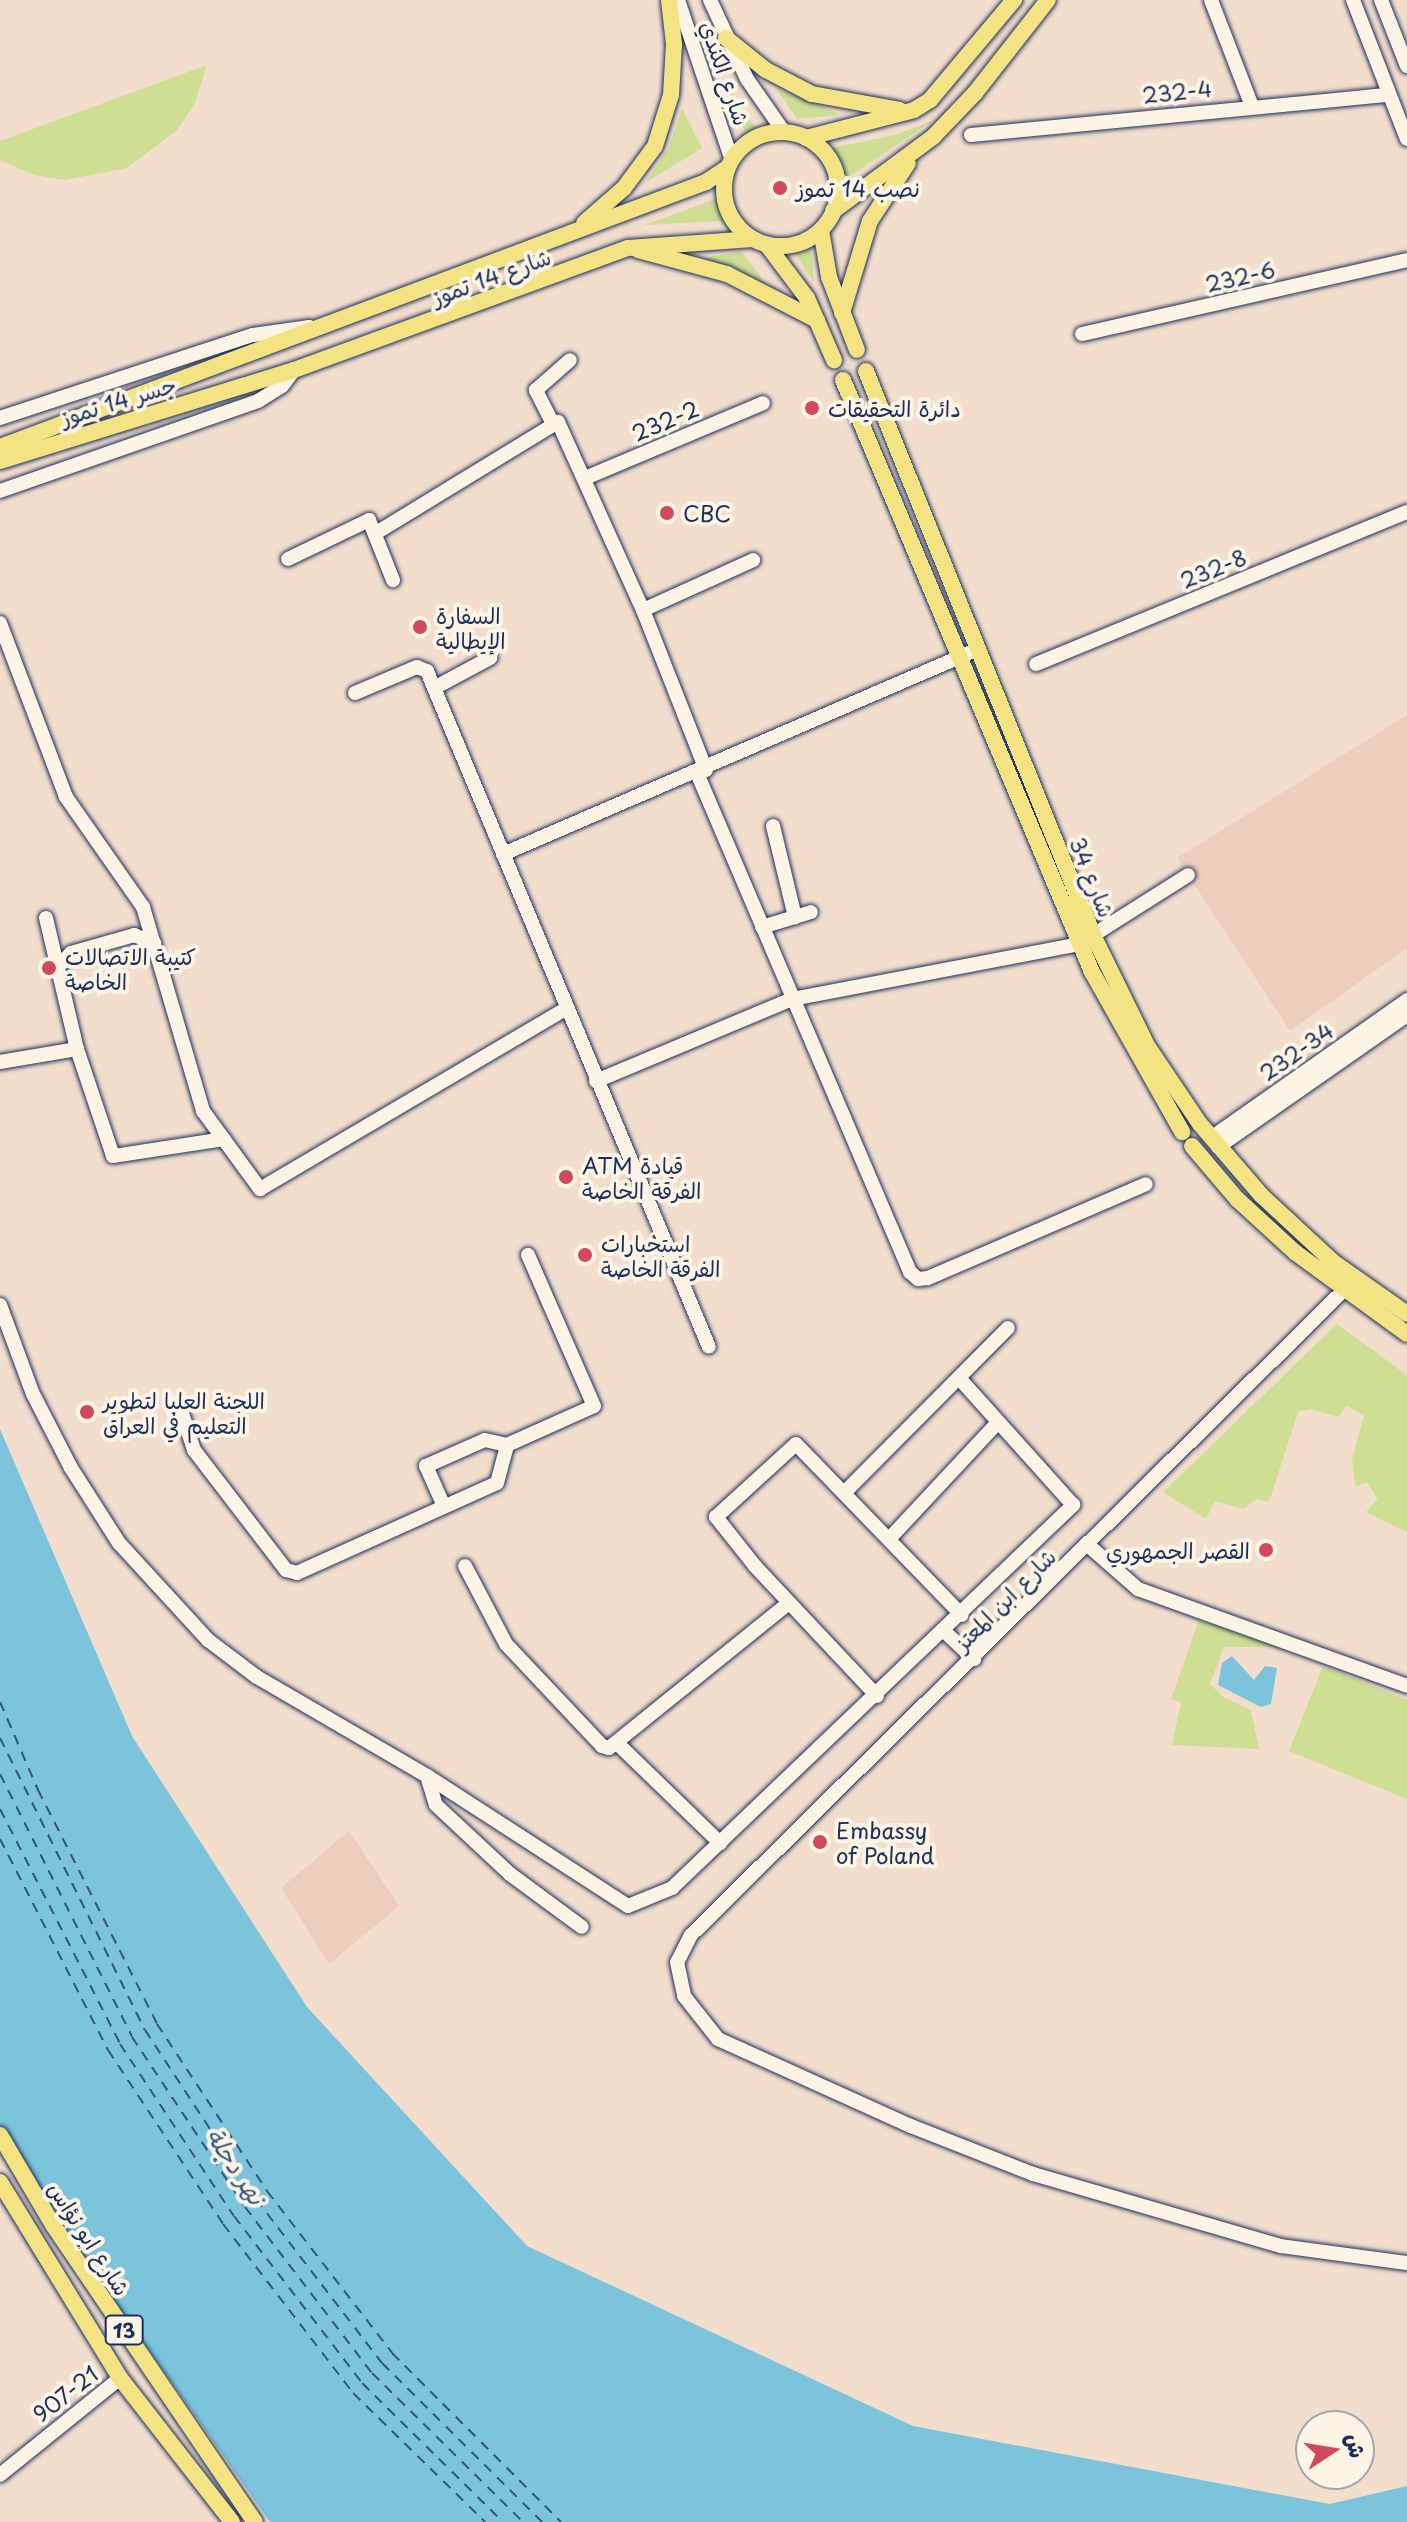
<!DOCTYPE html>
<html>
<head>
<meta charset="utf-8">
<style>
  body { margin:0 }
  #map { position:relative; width:1407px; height:2522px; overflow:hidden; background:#f3decd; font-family:"Playpen Sans","Playpen Sans Arabic",sans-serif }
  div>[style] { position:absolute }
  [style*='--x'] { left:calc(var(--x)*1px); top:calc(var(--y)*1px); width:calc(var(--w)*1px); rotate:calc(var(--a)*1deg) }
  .built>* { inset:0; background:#edcebc }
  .green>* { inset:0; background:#cede92 }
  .water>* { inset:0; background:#7bc4db }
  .ferry>* { height:2px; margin-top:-1px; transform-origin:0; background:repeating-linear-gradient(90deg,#33547d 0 10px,transparent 0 18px) }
  .roads { filter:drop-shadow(0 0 2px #1b2f5e) drop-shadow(0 0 2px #1b2f5e) }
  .minor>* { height:14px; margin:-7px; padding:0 7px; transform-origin:7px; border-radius:7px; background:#fcf5e5 }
  .major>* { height:16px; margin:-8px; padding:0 8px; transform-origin:8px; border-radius:8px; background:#f4e382 }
  .major>.ring { margin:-8px; padding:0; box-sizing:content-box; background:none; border:16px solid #f4e382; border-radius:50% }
  .dots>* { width:22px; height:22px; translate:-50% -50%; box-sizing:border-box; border:4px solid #fcf5e5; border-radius:50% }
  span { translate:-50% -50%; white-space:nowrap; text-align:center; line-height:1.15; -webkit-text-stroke:8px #fcf5e5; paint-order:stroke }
  .shield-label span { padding:2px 6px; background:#fcf5e5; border:2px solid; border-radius:6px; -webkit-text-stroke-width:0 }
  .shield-label { font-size:20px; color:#1b2f5e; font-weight:700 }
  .street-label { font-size:22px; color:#1b2f5e }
  .poi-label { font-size:22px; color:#1b2f5e }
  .left { translate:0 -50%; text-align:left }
  .right { translate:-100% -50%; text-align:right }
  .water-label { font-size:24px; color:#33547d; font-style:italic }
  .north { position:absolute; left:1295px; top:2410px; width:80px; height:80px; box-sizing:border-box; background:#fcf5e5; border:2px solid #a2a6af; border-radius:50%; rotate:78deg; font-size:22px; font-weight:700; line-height:32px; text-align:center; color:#1b2f5e }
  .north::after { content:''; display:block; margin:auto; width:28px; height:36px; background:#d1495b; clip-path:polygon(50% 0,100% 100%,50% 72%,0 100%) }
</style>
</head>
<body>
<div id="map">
  <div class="built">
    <i style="clip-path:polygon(1407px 715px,1407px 948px,1290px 1031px,1177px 858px)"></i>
    <i style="clip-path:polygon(349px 1831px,399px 1906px,329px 1964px,281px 1888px)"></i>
  </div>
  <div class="green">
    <i style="clip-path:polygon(207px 65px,195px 103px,177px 130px,127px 168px,65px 180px,34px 175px,0 160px,0 141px)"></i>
    <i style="clip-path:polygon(728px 87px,759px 133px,747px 137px)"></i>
    <i style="clip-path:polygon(776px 88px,837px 113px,840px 115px,797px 119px)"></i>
    <i style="clip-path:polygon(682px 109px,702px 148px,645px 183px,668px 149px)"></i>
    <i style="clip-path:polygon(934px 120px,841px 182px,836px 159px,826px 149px,895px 135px)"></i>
    <i style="clip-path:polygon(718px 198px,723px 221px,644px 225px,675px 214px)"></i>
    <i style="clip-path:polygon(811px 247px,814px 282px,814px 283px,794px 251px)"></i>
    <i style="clip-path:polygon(741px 251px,767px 285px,705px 258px)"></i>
    <i style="clip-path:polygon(1337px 1324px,1407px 1375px,1407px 1532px,1366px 1512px,1378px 1499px,1367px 1482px,1355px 1487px,1352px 1460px,1364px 1415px,1346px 1406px,1339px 1417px,1310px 1409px,1298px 1412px,1269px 1502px,1257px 1499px,1243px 1509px,1215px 1501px,1206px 1519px,1163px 1492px)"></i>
    <i style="clip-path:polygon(1199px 1620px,1279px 1647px,1224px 1647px,1210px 1684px,1223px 1697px,1251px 1710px,1259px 1749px,1172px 1745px,1181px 1702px,1171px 1699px)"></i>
    <i style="clip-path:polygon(1323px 1666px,1407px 1700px,1407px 1799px,1289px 1751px)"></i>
  </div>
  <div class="water">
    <i style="clip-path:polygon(0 1429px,132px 1736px,307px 2007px,527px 2246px,913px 2426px,1330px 2504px,1407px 2486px,1407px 2522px,270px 2522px,80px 2252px,0 2126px)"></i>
    <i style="clip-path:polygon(1232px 1656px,1254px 1680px,1265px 1666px,1277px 1668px,1271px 1704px,1261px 1707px,1218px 1685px,1222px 1663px)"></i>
  </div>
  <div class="ferry">
    <i style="--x:0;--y:1702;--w:96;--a:66.6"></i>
    <i style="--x:38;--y:1790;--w:263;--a:63"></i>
    <i style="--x:157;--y:2024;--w:200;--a:56.6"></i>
    <i style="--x:267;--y:2191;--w:205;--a:52.3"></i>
    <i style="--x:392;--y:2353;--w:239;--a:45"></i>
    <i style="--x:0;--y:1738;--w:326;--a:63.6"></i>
    <i style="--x:145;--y:2030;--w:202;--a:56.7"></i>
    <i style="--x:256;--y:2199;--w:207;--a:52.5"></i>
    <i style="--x:382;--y:2363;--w:226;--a:44.8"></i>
    <i style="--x:0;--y:1774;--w:294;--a:63.3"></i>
    <i style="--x:132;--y:2037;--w:204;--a:56.4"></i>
    <i style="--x:245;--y:2207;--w:209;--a:52.6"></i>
    <i style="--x:372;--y:2373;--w:212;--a:44.6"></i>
    <i style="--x:0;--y:1809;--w:264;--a:62.9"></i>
    <i style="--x:120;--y:2044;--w:206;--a:56.5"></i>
    <i style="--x:234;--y:2216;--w:210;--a:52.5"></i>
    <i style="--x:362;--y:2383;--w:198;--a:44.6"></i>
    <i style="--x:0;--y:1839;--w:237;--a:62.9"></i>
    <i style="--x:108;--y:2050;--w:209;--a:56.5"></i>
    <i style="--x:223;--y:2224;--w:213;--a:52.4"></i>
    <i style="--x:353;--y:2393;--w:185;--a:44.3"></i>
  </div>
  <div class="roads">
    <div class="minor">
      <i style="--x:678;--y:0;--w:169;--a:71.4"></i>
      <i style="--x:710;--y:0;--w:87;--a:64.9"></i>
      <i style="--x:747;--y:79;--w:65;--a:55.1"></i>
      <i style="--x:1211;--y:0;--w:114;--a:68.9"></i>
      <i style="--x:1353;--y:0;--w:149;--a:68.8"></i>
      <i style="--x:1381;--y:0;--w:71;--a:68.5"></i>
      <i style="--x:971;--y:135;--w:419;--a:-5.5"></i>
      <i style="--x:1082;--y:334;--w:333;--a:-12.8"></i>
      <i style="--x:0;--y:418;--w:266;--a:-18.2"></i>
      <i style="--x:253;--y:335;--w:57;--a:-8.1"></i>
      <i style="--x:552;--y:422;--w:36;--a:-117"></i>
      <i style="--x:536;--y:390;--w:45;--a:-41.4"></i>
      <i style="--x:585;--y:478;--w:193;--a:-22.8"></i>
      <i style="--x:0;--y:491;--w:273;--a:-19.2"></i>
      <i style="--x:258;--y:401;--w:28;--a:-32"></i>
      <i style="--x:282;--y:386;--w:20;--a:-53"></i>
      <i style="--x:376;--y:533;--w:213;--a:-31.4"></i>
      <i style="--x:558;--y:422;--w:206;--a:65.7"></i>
      <i style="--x:643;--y:610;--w:172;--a:68.5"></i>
      <i style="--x:288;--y:559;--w:90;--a:-25.7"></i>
      <i style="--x:369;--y:520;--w:65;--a:68.2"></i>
      <i style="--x:643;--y:610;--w:121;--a:-24.4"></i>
      <i style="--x:0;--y:623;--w:186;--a:69.2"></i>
      <i style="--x:66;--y:797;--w:134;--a:55"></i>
      <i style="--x:143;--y:907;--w:213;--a:73.6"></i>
      <i style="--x:203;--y:1111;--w:97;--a:53.8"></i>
      <i style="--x:260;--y:1189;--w:356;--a:-30.5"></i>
      <i style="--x:1036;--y:664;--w:401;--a:-22.3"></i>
      <i style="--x:434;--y:688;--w:64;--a:-28.2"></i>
      <i style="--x:355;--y:693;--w:67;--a:-22.8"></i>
      <i style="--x:417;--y:667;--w:11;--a:22"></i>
      <i style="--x:427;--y:671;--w:732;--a:67.36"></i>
      <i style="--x:697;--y:773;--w:543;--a:66.88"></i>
      <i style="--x:910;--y:1272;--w:11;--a:41"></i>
      <i style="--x:918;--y:1279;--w:10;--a:-6"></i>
      <i style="--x:928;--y:1278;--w:237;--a:-23.3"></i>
      <i style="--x:773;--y:826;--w:94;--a:76.4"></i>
      <i style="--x:503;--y:854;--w:517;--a:-23.34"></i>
      <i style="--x:46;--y:918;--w:135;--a:76.7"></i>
      <i style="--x:77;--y:1049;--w:113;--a:71.4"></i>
      <i style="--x:113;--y:1156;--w:112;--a:-8.7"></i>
      <i style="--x:762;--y:927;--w:51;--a:-17"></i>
      <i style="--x:58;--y:967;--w:19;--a:-47"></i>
      <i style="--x:71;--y:953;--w:66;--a:-15.9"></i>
      <i style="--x:134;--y:935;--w:22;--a:22"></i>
      <i style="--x:0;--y:1062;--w:78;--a:-9.6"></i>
      <i style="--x:596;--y:1081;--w:212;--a:-22.7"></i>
      <i style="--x:792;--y:999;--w:292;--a:-10.8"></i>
      <i style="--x:1079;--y:944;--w:129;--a:-32.3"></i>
      <i style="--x:1211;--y:1138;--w:240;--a:-35.1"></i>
      <i style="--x:1218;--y:1147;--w:231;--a:-34.9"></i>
      <i style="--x:1343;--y:1291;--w:916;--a:135.35"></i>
      <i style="--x:691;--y:1935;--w:30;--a:117"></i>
      <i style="--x:677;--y:1962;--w:35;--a:78"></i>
      <i style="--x:684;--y:1996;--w:55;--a:51.7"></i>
      <i style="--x:718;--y:2039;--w:212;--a:24.3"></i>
      <i style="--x:911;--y:2126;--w:131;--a:21.5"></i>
      <i style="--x:1033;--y:2174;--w:258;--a:16.2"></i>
      <i style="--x:1281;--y:2246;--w:127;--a:7.7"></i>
      <i style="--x:0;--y:1305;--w:95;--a:69.7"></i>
      <i style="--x:33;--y:1394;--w:83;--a:62.8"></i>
      <i style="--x:71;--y:1468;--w:89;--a:57.4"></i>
      <i style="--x:119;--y:1543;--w:132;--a:47.5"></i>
      <i style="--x:208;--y:1640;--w:61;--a:37.1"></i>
      <i style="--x:257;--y:1677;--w:197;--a:30.2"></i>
      <i style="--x:427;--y:1776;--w:239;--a:32.9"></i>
      <i style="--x:628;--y:1906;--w:48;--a:-22.2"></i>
      <i style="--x:672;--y:1888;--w:555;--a:-43.68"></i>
      <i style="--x:1073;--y:1505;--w:171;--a:-131.9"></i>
      <i style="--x:181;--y:1410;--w:42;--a:72"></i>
      <i style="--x:194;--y:1450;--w:151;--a:52.5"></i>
      <i style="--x:286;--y:1570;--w:11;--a:15"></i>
      <i style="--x:297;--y:1573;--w:219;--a:-24.2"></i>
      <i style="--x:497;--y:1483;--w:39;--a:-75"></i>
      <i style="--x:845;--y:1492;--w:231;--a:-45.2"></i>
      <i style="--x:443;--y:1504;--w:42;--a:-114.1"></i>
      <i style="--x:426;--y:1466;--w:64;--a:-23.8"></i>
      <i style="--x:485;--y:1440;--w:23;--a:13"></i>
      <i style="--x:507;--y:1445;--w:95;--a:-24.1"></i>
      <i style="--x:594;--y:1406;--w:165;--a:-113.6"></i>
      <i style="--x:890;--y:1538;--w:158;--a:-47"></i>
      <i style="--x:1089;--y:1546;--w:65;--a:41.3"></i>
      <i style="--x:1138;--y:1589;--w:286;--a:19.8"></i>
      <i style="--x:465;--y:1566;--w:88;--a:62.3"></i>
      <i style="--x:506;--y:1644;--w:140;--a:46.7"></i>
      <i style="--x:602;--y:1746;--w:7;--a:16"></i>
      <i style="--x:609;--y:1748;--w:231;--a:-38.9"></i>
      <i style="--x:945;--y:1632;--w:40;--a:43"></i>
      <i style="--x:877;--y:1696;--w:178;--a:-133.2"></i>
      <i style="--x:755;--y:1566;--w:63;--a:-128.5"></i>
      <i style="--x:716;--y:1517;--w:108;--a:-42.4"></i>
      <i style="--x:796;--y:1444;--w:238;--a:45.9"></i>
      <i style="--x:619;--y:1745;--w:141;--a:44.1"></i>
      <i style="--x:427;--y:1776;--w:30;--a:73"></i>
      <i style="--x:436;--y:1805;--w:101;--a:43"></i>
      <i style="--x:510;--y:1874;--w:89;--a:36.4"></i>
      <i style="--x:0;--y:2475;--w:154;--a:-38.9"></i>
    </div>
    <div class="major">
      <i style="--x:726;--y:38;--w:51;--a:38.7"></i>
      <i style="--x:766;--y:70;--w:52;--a:27.6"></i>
      <i style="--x:812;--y:94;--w:89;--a:10.3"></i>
      <i class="ring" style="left:724px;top:132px;width:98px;height:98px"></i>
      <i style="--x:806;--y:138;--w:112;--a:-14.5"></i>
      <i style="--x:914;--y:110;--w:19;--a:-32"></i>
      <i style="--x:930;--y:100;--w:131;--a:-50"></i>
      <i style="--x:833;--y:211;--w:124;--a:-36.5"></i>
      <i style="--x:933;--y:137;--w:61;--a:-46.3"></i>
      <i style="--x:975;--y:93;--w:118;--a:-51.9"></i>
      <i style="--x:584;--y:223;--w:53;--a:-41.2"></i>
      <i style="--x:624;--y:188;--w:52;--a:-53.6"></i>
      <i style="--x:655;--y:146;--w:53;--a:-72.6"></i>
      <i style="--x:671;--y:95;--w:51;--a:-86.6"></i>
      <i style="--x:674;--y:44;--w:44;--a:-96.5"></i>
      <i style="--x:821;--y:230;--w:48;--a:80.3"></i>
      <i style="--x:829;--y:277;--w:78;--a:69"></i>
      <i style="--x:767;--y:245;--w:66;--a:53"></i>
      <i style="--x:807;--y:298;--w:68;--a:66.5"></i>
      <i style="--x:638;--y:250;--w:92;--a:15.1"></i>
      <i style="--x:727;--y:274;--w:101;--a:27.1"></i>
      <i style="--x:842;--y:313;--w:96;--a:-73.1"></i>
      <i style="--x:870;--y:221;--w:69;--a:-56.8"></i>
      <i style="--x:866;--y:371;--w:610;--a:68.06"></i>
      <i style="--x:1094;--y:937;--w:123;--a:63.9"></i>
      <i style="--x:1148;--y:1047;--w:93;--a:56"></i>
      <i style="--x:1200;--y:1124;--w:94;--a:49.3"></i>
      <i style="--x:1261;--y:1195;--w:98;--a:42.9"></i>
      <i style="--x:1333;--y:1262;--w:90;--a:35.1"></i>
      <i style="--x:843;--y:380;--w:642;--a:67.19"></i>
      <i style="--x:1092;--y:972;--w:184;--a:60.6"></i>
      <i style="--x:0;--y:447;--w:754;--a:-20.57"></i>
      <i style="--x:706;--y:182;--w:25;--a:-34"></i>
      <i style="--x:0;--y:461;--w:308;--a:-17.2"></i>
      <i style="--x:294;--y:370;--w:356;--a:-20.1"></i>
      <i style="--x:628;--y:248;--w:125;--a:-4.1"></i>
      <i style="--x:1192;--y:1146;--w:70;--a:49.7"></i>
      <i style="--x:1237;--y:1199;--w:80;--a:42.5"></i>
      <i style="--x:1296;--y:1253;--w:137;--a:36.1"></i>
      <i style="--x:0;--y:2135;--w:104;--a:59.5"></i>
      <i style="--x:53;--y:2225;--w:359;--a:55.8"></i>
      <i style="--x:0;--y:2182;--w:230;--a:58.5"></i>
      <i style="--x:120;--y:2378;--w:182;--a:52.1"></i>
    </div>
  </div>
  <div class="dots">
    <i style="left:780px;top:188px;background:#d1495b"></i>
    <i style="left:812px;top:408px;background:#d1495b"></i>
    <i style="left:667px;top:513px;background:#d1495b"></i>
    <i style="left:420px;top:627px;background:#d1495b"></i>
    <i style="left:49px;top:968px;background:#d1495b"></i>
    <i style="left:566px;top:1177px;background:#d1495b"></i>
    <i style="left:585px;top:1255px;background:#d1495b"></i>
    <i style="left:87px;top:1412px;background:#d1495b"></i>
    <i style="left:1266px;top:1550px;background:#d1495b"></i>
    <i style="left:820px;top:1842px;background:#d1495b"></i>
  </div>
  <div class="shield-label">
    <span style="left:124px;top:2330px">13</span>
  </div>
  <div class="street-label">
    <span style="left:726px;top:73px;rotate:71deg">شارع الكندي</span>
    <span style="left:1177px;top:91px;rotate:-6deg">232-4</span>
    <span style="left:491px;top:276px;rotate:-20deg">شارع 14 تموز</span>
    <span style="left:1240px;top:276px;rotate:-13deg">232-6</span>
    <span style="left:118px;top:400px;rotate:-17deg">جسر 14 تموز</span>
    <span style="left:665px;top:420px;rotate:-23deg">232-2</span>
    <span style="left:1213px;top:568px;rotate:-22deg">232-8</span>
    <span style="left:1093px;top:877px;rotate:68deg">شارع 34</span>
    <span style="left:1296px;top:1051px;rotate:-35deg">232-34</span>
    <span style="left:1004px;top:1599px;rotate:-45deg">شارع ابن المعتز</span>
    <span style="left:90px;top:2238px;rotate:57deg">شارع ابو نؤاس</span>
    <span style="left:65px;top:2393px;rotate:-38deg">907-21</span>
  </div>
  <div class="poi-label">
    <span class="left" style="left:796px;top:188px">نصب 14 تموز</span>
    <span class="left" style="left:828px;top:408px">دائرة التحقيقات</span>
    <span class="left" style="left:683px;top:513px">CBC</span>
    <span class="left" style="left:436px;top:627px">السفارة<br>الإيطالية</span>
    <span class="left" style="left:65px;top:968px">كتيبة الاتصالات<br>الخاصة</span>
    <span class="left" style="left:582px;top:1177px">ATM قيادة<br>الفرقة الخاصة</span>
    <span class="left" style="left:601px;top:1255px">استخبارات<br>الفرقة الخاصة</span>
    <span class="left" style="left:103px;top:1412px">اللجنة العليا لتطوير<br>التعليم في العراق</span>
    <span class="right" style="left:1250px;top:1550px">القصر الجمهوري</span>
    <span class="left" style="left:836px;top:1842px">Embassy<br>of Poland</span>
  </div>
  <div class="water-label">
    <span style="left:236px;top:2166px;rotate:57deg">نهر دجلة</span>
  </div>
  <div class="north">ش</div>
</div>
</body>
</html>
